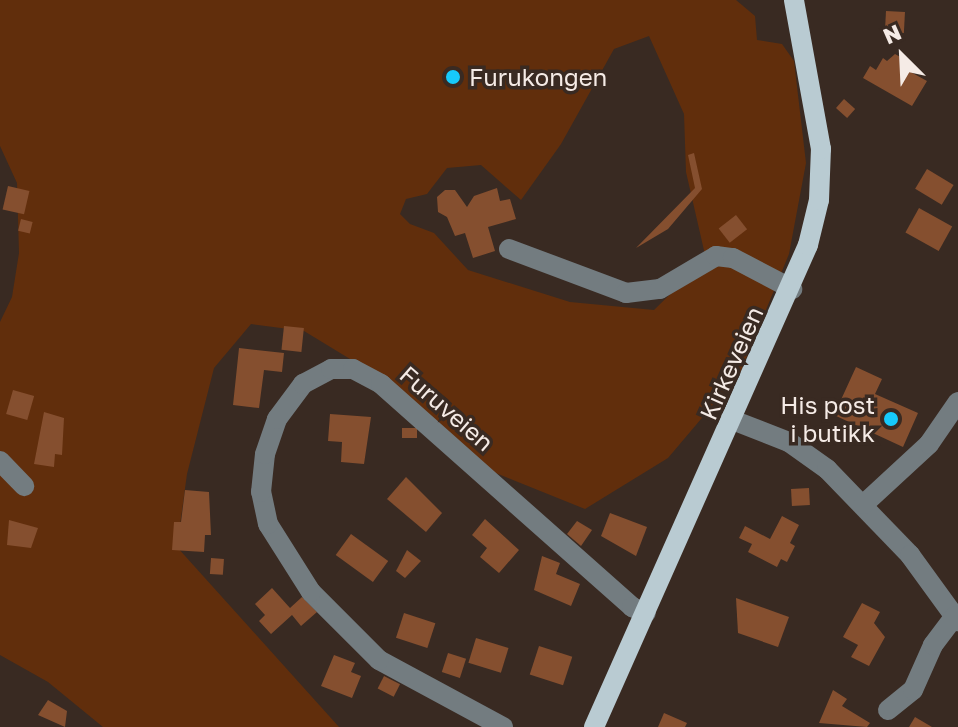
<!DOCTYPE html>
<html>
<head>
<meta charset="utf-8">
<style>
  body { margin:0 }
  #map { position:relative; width:958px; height:727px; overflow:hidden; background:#392a22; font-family:"Golos Text",sans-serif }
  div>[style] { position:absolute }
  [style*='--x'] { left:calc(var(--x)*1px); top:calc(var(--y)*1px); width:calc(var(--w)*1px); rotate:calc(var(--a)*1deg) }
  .green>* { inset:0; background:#612e0c }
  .building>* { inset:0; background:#854f2f; transform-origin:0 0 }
  .minor>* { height:20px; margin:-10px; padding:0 10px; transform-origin:10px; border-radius:10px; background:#737c80 }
  .major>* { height:20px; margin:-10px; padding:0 10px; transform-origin:10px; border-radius:10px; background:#b9cbd2 }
  .dots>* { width:22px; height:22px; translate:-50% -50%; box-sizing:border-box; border:4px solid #392a22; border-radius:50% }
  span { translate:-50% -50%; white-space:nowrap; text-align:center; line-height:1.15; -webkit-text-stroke:7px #392a22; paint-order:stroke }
  .poi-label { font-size:24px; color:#f5ebe6 }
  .left { translate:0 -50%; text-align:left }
  .right { translate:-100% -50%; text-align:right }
  .street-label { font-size:24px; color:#f5ebe6 }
  .north { position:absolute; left:862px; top:16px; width:80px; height:80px; -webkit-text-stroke:6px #392a22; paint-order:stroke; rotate:336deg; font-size:22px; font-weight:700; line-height:32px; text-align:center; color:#f5ebe6 }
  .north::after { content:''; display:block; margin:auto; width:28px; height:36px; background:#f5ebe6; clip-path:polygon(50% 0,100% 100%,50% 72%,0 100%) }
</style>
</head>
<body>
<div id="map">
  <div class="green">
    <i style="clip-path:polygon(evenodd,0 0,736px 0,755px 16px,757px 40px,782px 44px,794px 61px,806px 163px,789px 254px,740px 373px,668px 458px,585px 509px,483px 468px,401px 390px,304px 331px,251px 324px,214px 368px,187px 474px,177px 547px,339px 727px,103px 727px,48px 682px,0 655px,0 322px,12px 297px,19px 253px,17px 183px,0 146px,0 0,649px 36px,684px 114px,686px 172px,706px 259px,654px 310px,570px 302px,468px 270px,434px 233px,410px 224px,400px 214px,406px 199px,427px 194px,447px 168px,481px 165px,521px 200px,561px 144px,614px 49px,649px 36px)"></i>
  </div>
  <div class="building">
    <i style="left:886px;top:11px;width:19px;height:21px;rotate:3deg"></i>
    <i style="clip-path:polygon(895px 54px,911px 63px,907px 70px,927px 81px,912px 106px,863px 78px,870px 66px,876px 70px,883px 58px,887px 61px)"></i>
    <i style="left:844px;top:99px;width:15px;height:12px;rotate:42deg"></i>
    <i style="clip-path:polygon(694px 153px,702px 189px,668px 229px,636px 248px,695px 188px,688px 155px)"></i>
    <i style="left:927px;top:169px;width:31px;height:23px;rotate:31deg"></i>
    <i style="left:8px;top:186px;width:22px;height:24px;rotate:13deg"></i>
    <i style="clip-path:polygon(497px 188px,500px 201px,510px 199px,516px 219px,488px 227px,495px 251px,473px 258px,465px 233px,455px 236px,447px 217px,438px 212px,437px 197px,445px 190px,455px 190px,467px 207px,474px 196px)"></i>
    <i style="left:919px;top:208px;width:38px;height:28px;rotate:29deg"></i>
    <i style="left:736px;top:215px;width:18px;height:22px;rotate:52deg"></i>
    <i style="left:21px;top:219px;width:12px;height:12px;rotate:14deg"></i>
    <i style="left:284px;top:326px;width:20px;height:24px;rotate:6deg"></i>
    <i style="clip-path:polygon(239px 348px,284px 353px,282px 372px,264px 370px,259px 408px,233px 405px)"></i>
    <i style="clip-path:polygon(856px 367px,882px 379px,875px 394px,918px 413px,903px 447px,834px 415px)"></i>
    <i style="left:13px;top:390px;width:22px;height:25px;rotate:16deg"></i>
    <i style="clip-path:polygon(44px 412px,64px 418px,62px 455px,55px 454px,54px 467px,34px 464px)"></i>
    <i style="clip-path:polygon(330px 414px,371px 417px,364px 464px,341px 462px,342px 442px,328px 441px)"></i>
    <i style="left:402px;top:428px;width:15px;height:10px"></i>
    <i style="clip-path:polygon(406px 477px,442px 513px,426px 532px,387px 499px)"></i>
    <i style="left:809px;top:488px;width:17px;height:18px;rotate:87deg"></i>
    <i style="clip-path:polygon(185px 490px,209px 492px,211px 535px,205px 535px,204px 552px,172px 550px,174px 522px,181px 522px)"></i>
    <i style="clip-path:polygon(610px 513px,647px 527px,636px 556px,601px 536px)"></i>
    <i style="clip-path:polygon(782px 516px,799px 525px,790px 543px,795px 546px,787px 562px,781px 559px,777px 567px,748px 552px,752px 544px,739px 538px,745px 526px,770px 539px)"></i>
    <i style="clip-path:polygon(485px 519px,519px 550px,499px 573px,480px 557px,487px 548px,472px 535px)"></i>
    <i style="clip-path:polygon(9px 520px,38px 528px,31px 548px,7px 545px)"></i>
    <i style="clip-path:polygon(577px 521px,592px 530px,581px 546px,567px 534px)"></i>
    <i style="left:351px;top:534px;width:46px;height:26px;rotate:36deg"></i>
    <i style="clip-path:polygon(407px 550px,421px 561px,405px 578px,396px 571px)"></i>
    <i style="clip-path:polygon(542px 556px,560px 563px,556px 574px,580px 584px,571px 606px,534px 590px)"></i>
    <i style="left:211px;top:558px;width:13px;height:16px;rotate:4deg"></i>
    <i style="clip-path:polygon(272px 588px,290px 608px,302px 597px,317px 612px,301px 626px,292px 615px,271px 634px,259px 621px,265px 615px,255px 604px)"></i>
    <i style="clip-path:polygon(736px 598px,789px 617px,778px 647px,738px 633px)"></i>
    <i style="clip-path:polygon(862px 603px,880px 612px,874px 623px,885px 637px,869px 666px,851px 657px,858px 645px,843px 637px)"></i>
    <i style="left:404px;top:613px;width:33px;height:26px;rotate:18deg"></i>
    <i style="left:476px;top:638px;width:34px;height:26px;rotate:17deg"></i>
    <i style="left:539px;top:646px;width:35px;height:30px;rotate:18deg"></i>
    <i style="left:448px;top:653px;width:19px;height:20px;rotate:18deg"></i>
    <i style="clip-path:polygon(334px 655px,355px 663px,351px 672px,361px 676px,352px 698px,321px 686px)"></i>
    <i style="left:384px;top:676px;width:18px;height:14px;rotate:27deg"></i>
    <i style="clip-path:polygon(833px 690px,847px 699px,842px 706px,870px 723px,867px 727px,819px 723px)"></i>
    <i style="clip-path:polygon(48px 700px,67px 711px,65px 727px,38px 715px)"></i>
    <i style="clip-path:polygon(664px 713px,687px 723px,685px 727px,658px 727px)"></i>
    <i style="clip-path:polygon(915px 717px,932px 727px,909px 727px)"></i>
  </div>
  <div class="minor">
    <i style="--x:509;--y:249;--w:125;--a:20.6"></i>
    <i style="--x:626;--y:293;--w:34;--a:-7"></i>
    <i style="--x:660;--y:289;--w:65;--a:-30.5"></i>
    <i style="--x:716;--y:256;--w:17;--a:7"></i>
    <i style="--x:733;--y:258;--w:67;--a:27.7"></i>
    <i style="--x:735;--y:421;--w:58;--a:21.3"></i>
    <i style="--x:789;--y:442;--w:47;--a:35.4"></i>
    <i style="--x:827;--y:469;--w:120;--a:46"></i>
    <i style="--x:910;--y:555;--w:82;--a:54"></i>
    <i style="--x:0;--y:461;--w:35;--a:46"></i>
    <i style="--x:864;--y:504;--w:88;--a:-42.7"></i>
    <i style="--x:929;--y:444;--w:51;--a:-55.4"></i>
    <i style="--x:888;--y:710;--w:32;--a:-39"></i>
    <i style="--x:913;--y:690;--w:49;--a:-66"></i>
    <i style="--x:933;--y:645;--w:36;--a:-53"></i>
    <i style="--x:503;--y:727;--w:141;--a:-151.6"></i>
    <i style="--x:379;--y:660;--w:96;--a:-135"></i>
    <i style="--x:311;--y:592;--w:80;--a:-122.3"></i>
    <i style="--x:268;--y:524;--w:33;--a:-102"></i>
    <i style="--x:261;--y:492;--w:38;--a:-84"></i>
    <i style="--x:265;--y:454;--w:37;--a:-71"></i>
    <i style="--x:277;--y:419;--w:44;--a:-53.4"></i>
    <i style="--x:303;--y:384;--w:32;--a:-28"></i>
    <i style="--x:331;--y:369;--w:22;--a:0"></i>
    <i style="--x:353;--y:369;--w:32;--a:28"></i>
    <i style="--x:381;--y:384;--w:336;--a:41.6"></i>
    <i style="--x:632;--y:607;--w:15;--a:23"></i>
  </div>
  <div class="major">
    <i style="--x:594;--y:727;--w:527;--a:-66.06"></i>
    <i style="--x:808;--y:245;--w:46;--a:-76.3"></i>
    <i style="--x:819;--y:200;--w:51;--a:-87.8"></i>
    <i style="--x:821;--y:149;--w:151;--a:-100.3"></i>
  </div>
  <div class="dots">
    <i style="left:453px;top:77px;background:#17cafb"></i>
    <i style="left:891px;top:419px;background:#17cafb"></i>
  </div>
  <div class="poi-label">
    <span class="left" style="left:469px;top:77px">Furukongen</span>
    <span class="right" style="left:875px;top:419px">His post<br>i butikk</span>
  </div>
  <div class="street-label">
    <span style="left:731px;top:363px;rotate:-66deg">Kirkeveien</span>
    <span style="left:447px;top:408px;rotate:41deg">Furuveien</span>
  </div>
  <div class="north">N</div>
</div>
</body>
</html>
